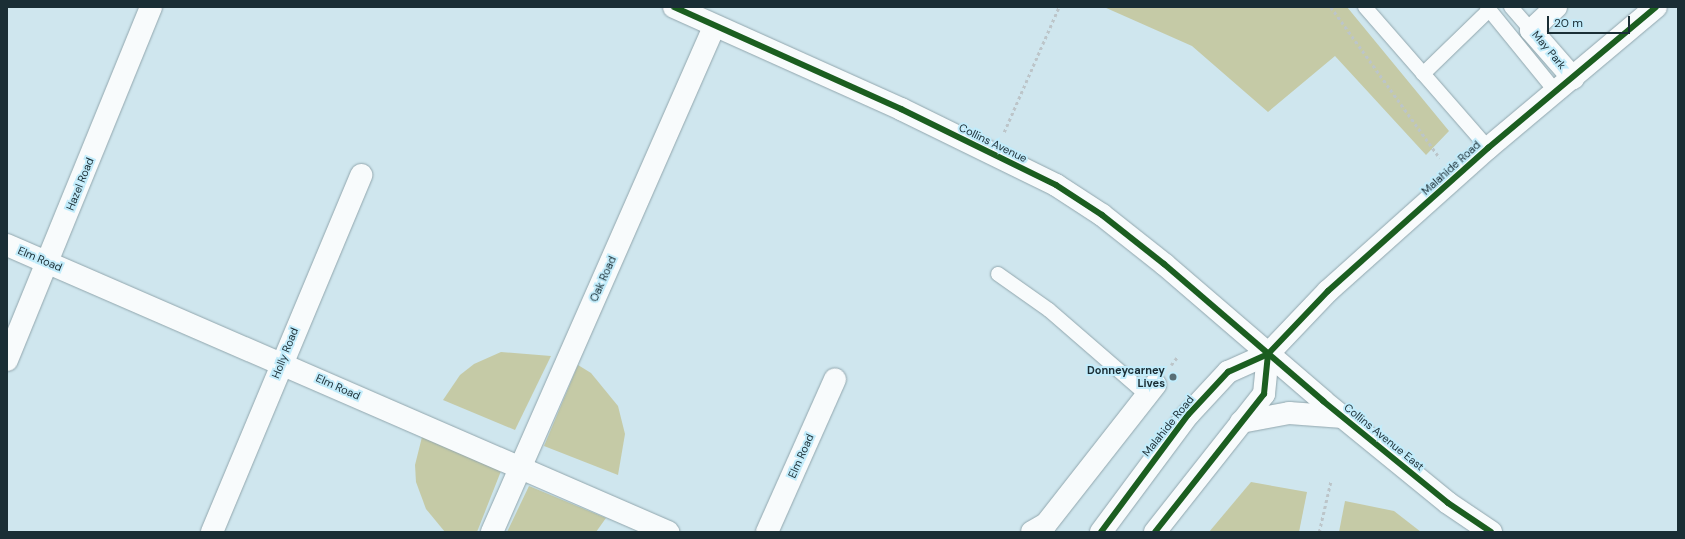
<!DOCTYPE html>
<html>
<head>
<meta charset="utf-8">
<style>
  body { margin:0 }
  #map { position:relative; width:1685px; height:539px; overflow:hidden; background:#cfe6ee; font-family:"DM Sans",sans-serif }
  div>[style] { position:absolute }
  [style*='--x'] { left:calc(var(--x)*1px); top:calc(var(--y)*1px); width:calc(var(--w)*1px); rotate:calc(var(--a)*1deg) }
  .green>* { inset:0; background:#c5caa6 }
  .path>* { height:2.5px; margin-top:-1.25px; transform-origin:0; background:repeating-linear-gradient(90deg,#bcc5c9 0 3px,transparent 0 6px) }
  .roads { filter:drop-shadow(0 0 1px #91a6ad) drop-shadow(0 0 1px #91a6ad) }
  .service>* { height:14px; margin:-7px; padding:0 7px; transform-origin:7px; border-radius:7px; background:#f8fbfc }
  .minor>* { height:22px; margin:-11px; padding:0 11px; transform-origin:11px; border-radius:11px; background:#f8fbfc }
  .secondary>* { height:22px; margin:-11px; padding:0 11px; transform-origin:11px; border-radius:11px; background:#f8fbfc }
  .cycleway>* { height:6px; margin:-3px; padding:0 3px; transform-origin:3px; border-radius:3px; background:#1b5e20 }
  .dots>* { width:11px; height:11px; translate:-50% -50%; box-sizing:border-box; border:2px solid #c2ecfb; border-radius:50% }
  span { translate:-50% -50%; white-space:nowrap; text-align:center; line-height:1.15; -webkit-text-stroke:4px #c2ecfb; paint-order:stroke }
  .street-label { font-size:11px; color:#1a2e35 }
  .poi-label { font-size:11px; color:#1a2e35; font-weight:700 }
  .right { translate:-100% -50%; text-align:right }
  .frame { position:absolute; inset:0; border:8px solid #1a2e35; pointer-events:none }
  .scale { position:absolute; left:1547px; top:16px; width:83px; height:18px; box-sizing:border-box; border:2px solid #1a2e35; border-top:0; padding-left:5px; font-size:12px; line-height:14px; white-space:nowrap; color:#1a2e35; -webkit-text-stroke:3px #c2ecfb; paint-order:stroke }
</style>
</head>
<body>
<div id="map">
  <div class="green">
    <i style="clip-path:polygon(1104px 7px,1347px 7px,1449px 131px,1426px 155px,1335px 56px,1268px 112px,1192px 46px)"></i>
    <i style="clip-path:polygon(501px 352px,551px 356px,515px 430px,443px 400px,460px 375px,474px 364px)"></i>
    <i style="clip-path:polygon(578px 365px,591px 373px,618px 406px,625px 434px,618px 475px,544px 446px)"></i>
    <i style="clip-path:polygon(422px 437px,501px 471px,477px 532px,445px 532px,426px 509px,416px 482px,415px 465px)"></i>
    <i style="clip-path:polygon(1251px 482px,1307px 492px,1299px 532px,1209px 532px)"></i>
    <i style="clip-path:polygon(529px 486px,606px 518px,596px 532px,507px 532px)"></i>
    <i style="clip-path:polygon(1345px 501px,1394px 511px,1421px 532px,1339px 532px)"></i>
  </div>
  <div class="path">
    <i style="--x:1331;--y:7;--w:186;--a:54.2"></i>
    <i style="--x:1004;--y:132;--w:137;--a:-66.3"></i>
    <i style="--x:1171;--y:365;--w:11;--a:-52"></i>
    <i style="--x:1319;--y:532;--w:53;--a:-77"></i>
  </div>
  <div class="roads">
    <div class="service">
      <i style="--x:1365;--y:7;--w:187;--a:48.9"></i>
      <i style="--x:1487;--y:7;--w:109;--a:50.9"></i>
      <i style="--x:1511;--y:7;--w:30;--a:49"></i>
      <i style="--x:1423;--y:74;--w:92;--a:-44.1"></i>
      <i style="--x:998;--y:274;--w:62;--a:35.2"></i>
      <i style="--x:1049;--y:310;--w:130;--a:40.9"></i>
    </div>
    <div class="minor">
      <i style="--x:1556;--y:7;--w:34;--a:137"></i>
      <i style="--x:1531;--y:30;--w:64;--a:48.8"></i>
      <i style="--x:7;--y:245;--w:721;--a:23.47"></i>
      <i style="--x:7;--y:360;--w:381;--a:-67.8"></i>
      <i style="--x:212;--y:532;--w:387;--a:-67.3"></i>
      <i style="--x:492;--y:532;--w:552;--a:-66.27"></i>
      <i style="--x:767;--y:532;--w:167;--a:-66"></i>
      <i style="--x:1032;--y:532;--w:16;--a:-30"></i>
      <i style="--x:1046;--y:524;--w:177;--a:-51.9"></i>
    </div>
    <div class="secondary">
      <i style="--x:674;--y:7;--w:249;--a:24.2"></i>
      <i style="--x:901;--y:109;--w:173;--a:26.1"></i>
      <i style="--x:1056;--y:185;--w:55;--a:33.1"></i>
      <i style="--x:1102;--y:215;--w:79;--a:38.3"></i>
      <i style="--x:1164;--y:264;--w:210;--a:40.7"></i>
      <i style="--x:1323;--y:401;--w:161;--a:39.2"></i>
      <i style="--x:1448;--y:503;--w:52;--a:34"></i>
      <i style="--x:1241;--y:422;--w:49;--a:-10.6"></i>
      <i style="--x:1289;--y:413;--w:54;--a:4.2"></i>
      <i style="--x:1101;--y:532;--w:146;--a:-53.4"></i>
      <i style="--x:1188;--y:415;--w:59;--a:-47.1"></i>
      <i style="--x:1228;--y:372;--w:44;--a:-24.2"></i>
      <i style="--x:1268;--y:354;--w:87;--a:-46.4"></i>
      <i style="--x:1328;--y:291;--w:215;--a:-41.8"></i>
      <i style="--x:1488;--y:148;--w:219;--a:-40"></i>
      <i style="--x:1155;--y:532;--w:176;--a:-51.7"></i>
      <i style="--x:1264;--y:394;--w:40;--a:-84.3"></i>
    </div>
  </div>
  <div class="cycleway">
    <i style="--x:674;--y:7;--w:249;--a:24.2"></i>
    <i style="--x:901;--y:109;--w:173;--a:26.1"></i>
    <i style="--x:1056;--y:185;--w:55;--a:33.1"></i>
    <i style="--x:1102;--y:215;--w:79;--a:38.3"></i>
    <i style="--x:1164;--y:264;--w:210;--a:40.7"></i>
    <i style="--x:1323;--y:401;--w:161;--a:39.2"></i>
    <i style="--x:1448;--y:503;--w:52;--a:34"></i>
    <i style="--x:1101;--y:532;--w:146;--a:-53.4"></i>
    <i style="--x:1188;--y:415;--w:59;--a:-47.1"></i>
    <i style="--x:1228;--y:372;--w:44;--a:-24.2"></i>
    <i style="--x:1268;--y:354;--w:87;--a:-46.4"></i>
    <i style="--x:1328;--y:291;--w:215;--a:-41.8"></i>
    <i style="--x:1488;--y:148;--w:219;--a:-40"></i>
    <i style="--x:1155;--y:532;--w:176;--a:-51.7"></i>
    <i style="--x:1264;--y:394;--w:40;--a:-84.3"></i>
  </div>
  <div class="dots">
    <i style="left:1173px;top:377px;background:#596e76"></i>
  </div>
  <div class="street-label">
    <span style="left:1549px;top:50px;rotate:50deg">May Park</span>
    <span style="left:993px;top:143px;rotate:26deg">Collins Avenue</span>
    <span style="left:1451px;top:168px;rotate:-42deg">Malahide Road</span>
    <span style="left:80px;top:184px;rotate:-68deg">Hazel Road</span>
    <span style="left:40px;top:259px;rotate:23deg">Elm Road</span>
    <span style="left:603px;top:279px;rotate:-66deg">Oak Road</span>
    <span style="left:285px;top:353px;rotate:-68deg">Holly Road</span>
    <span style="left:338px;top:387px;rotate:24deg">Elm Road</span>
    <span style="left:1168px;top:426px;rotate:-51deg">Malahide Road</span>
    <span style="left:1384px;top:437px;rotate:39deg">Collins Avenue East</span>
    <span style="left:801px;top:456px;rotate:-66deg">Elm Road</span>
  </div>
  <div class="poi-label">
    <span class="right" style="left:1165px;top:377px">Donneycarney<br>Lives</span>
  </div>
  <div class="frame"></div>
  <div class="scale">20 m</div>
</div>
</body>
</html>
